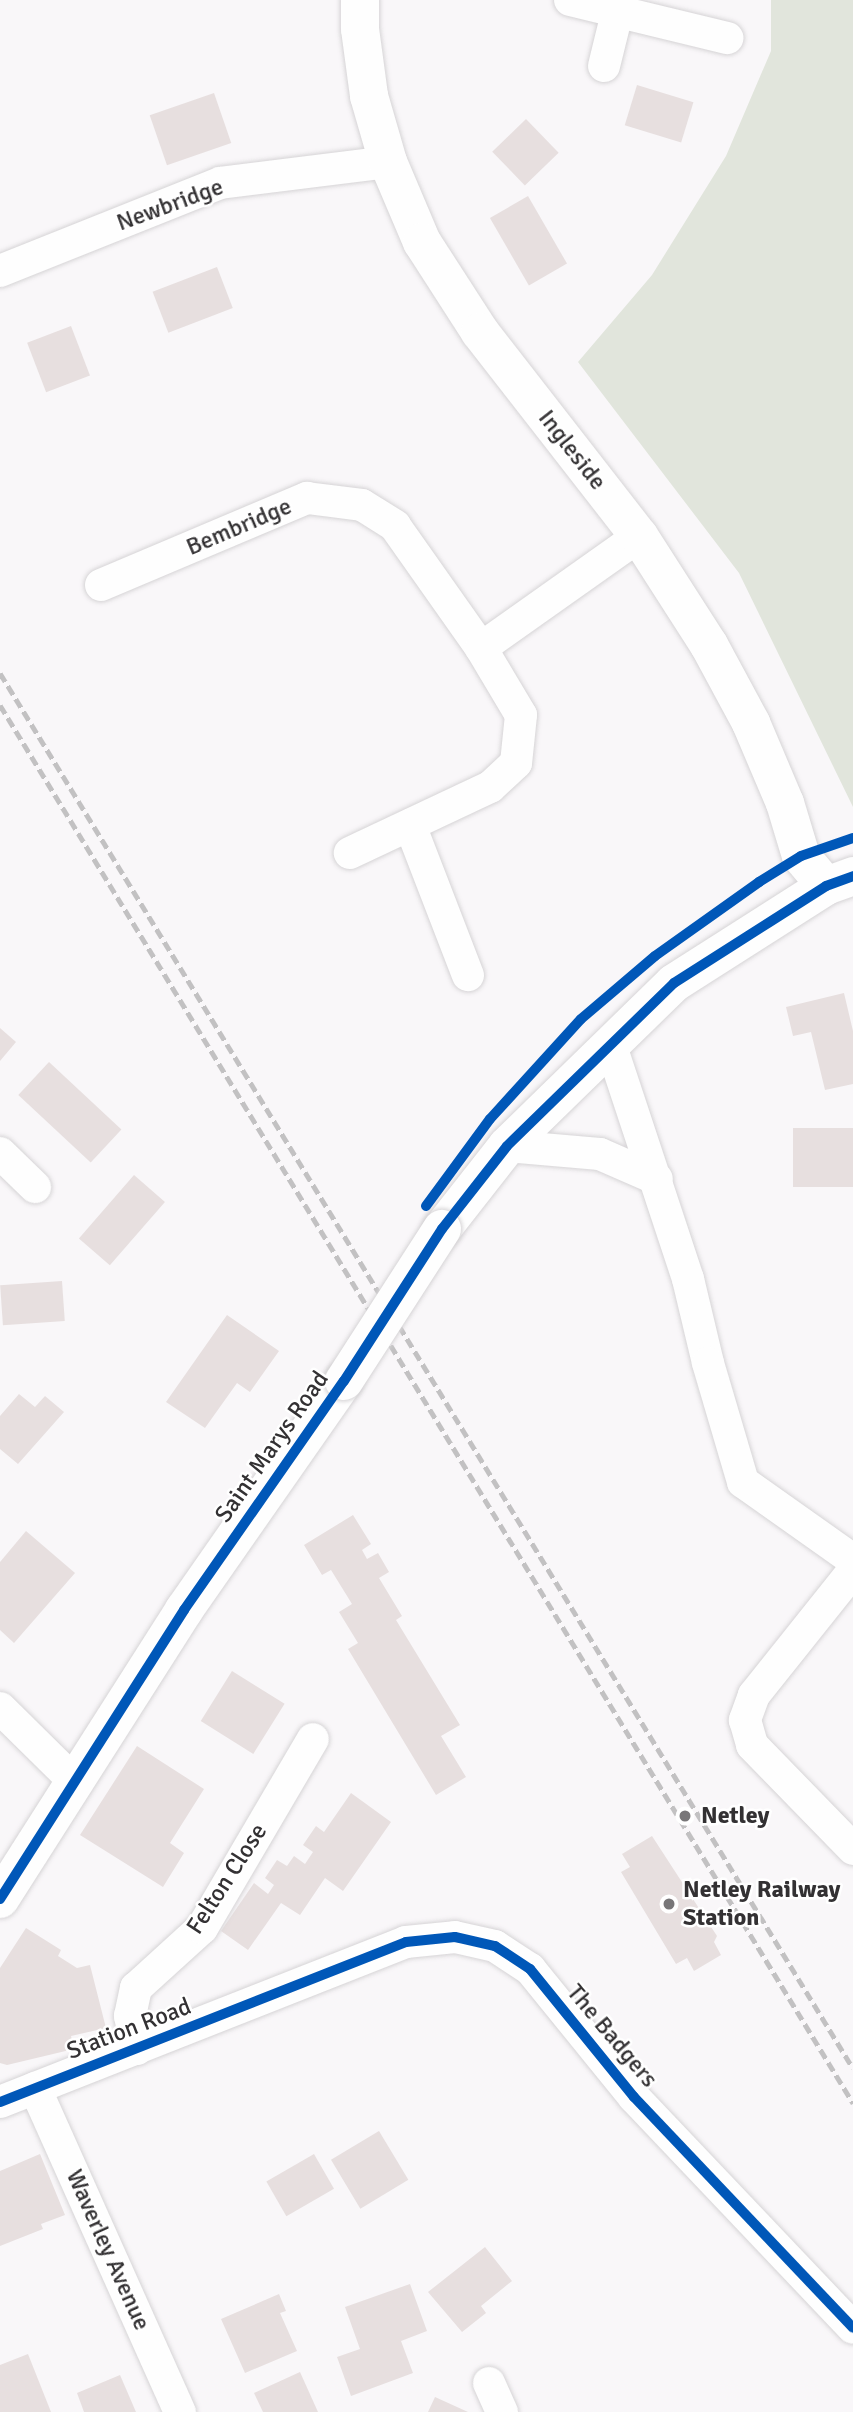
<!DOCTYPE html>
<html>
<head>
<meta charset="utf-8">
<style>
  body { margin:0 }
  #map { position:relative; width:853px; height:2412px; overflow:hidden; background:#f9f7f9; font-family:Signika,sans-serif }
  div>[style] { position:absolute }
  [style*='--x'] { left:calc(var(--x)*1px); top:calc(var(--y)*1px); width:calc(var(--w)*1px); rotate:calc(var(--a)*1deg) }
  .green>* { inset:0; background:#e1e5dc }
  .building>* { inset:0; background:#e7dfdf; transform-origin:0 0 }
  .roads { filter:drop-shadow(0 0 2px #d6d4d6) drop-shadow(0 0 2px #d6d4d6) }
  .minor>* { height:32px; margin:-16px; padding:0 16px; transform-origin:16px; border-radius:16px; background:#fefefe }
  .tertiary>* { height:38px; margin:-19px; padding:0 19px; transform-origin:19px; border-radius:19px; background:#fefefe }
  .rail>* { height:5px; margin-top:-2.5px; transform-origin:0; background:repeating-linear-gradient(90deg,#c2c1c2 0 10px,transparent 0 15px) }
  .bridges { filter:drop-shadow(0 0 2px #d6d4d6) drop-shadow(0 0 2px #d6d4d6) }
  .tertiary-bridge>* { height:38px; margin:-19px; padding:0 19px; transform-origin:19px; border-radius:19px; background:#fefefe }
  .cycleway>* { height:10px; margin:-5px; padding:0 5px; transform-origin:5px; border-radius:5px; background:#0057b8 }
  .dots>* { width:19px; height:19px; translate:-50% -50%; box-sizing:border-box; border:4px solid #fff; border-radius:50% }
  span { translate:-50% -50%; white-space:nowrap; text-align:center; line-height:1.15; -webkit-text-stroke:5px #fff; paint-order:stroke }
  .street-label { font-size:24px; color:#333133 }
  .poi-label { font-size:24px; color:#333133; font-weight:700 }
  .left { translate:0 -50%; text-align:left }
</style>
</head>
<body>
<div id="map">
  <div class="green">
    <i style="clip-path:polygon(771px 0,853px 0,853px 807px,739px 573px,578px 362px,652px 275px,726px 156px,771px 51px)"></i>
  </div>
  <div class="building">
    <i style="left:637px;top:85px;width:59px;height:42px;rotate:17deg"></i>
    <i style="left:214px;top:93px;width:53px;height:68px;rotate:71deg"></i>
    <i style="left:526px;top:119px;width:47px;height:47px;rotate:46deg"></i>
    <i style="left:528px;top:196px;width:78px;height:44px;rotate:60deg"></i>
    <i style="left:217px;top:267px;width:44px;height:69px;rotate:69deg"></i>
    <i style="left:71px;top:326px;width:53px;height:47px;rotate:69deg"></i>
    <i style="clip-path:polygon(844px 993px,853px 1031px,853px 1084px,825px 1090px,811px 1032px,793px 1036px,786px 1007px)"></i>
    <i style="clip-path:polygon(0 1028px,16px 1042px,0 1061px)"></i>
    <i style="left:49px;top:1062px;width:99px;height:45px;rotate:43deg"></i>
    <i style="left:853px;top:1128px;width:59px;height:60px;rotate:90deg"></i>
    <i style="left:134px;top:1175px;width:41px;height:84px;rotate:41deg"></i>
    <i style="left:62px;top:1281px;width:40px;height:62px;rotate:86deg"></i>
    <i style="clip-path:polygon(227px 1315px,279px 1351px,250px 1392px,237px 1383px,205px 1428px,166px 1402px)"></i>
    <i style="clip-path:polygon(19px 1394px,35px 1407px,45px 1396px,64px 1412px,18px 1464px,0 1449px,0 1416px)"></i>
    <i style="clip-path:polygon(353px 1515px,371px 1544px,362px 1550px,367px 1559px,378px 1553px,389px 1572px,379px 1578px,402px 1616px,396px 1620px,460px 1725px,441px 1736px,466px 1777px,436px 1795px,348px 1649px,358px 1643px,339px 1612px,352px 1604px,331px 1570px,322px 1575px,304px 1545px)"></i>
    <i style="clip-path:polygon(26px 1531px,75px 1573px,14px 1643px,0 1630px,0 1562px)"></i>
    <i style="left:232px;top:1671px;width:62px;height:59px;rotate:32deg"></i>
    <i style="clip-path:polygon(137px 1746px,204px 1789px,170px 1843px,184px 1853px,163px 1887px,80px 1835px)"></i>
    <i style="clip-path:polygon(351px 1793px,391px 1822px,343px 1891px,325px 1878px,300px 1915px,281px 1903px,248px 1950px,221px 1931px,254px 1883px,268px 1894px,274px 1885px,265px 1878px,277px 1860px,287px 1866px,294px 1856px,305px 1864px,313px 1852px,303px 1845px,316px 1826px,324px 1832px)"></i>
    <i style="clip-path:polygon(652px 1836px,717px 1936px,714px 1942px,721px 1955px,694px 1971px,687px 1958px,676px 1964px,621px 1872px,630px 1867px,622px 1854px)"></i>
    <i style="clip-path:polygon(26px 1928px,61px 1950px,58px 1956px,77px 1968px,90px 1965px,106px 2028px,71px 2036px,74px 2049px,7px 2065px,0 2063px,0 1968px)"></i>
    <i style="left:379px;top:2131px;width:57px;height:56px;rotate:59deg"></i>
    <i style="clip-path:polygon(40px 2154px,65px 2215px,41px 2224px,43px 2229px,0 2246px,0 2171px)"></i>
    <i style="left:314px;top:2154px;width:40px;height:55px;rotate:60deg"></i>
    <i style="clip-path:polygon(485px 2247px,512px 2281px,481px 2306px,486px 2313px,462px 2332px,428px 2292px)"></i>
    <i style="clip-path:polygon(410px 2284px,427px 2331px,401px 2341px,413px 2373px,351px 2396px,337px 2357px,360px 2349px,345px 2307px)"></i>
    <i style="clip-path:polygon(279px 2294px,286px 2311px,280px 2313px,297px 2351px,245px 2373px,221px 2319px)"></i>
    <i style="clip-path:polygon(28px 2354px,51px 2412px,0 2412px,0 2365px)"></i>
    <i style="clip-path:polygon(300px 2372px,318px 2412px,263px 2412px,254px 2393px)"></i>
    <i style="clip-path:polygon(120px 2375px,136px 2412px,84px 2412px,77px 2393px)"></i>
    <i style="clip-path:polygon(435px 2397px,468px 2412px,428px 2412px)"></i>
  </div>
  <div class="roads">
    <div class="minor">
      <i style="--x:570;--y:0;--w:162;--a:13.6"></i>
      <i style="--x:604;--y:66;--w:55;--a:-76.2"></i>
      <i style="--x:0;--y:271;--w:237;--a:-21.8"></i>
      <i style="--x:220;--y:183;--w:169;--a:-7.1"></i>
      <i style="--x:101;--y:585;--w:224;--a:-22.9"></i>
      <i style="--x:307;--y:498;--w:55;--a:7.3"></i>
      <i style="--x:362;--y:505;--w:39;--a:32"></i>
      <i style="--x:395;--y:526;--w:149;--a:54.8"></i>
      <i style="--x:481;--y:648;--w:78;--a:59.2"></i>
      <i style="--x:521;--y:715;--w:48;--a:95.9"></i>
      <i style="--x:516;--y:763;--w:35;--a:137"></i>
      <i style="--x:490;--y:787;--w:155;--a:154.8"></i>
      <i style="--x:481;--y:648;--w:194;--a:-35.3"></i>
      <i style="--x:410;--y:825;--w:161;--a:68.9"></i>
      <i style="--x:610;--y:1043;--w:249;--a:71.7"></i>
      <i style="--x:688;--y:1279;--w:86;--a:76.6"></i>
      <i style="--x:708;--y:1363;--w:124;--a:73.6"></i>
      <i style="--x:743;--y:1482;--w:135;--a:35.3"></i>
      <i style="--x:507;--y:1146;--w:93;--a:4.9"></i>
      <i style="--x:600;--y:1154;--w:62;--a:23.7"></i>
      <i style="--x:0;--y:1153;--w:49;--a:44.2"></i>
      <i style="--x:853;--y:1571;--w:159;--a:128.6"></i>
      <i style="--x:754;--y:1695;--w:27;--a:110"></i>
      <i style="--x:745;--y:1720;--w:26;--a:74"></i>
      <i style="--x:752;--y:1745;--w:145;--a:45.8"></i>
      <i style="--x:0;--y:1708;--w:107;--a:44.6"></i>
      <i style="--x:137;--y:2049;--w:34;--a:-102"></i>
      <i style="--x:130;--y:2016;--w:29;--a:-78"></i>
      <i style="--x:136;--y:1988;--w:89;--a:-42.3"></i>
      <i style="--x:202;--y:1928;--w:219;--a:-59.6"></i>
      <i style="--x:35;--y:2088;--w:355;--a:65.9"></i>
      <i style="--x:0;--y:2102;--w:436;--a:-21.5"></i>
      <i style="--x:406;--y:1942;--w:49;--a:-5.8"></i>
      <i style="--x:455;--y:1937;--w:41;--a:12.7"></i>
      <i style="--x:495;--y:1946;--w:42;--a:33.3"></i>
      <i style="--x:530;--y:1969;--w:165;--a:50.9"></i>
      <i style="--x:634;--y:2097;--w:318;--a:46.5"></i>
      <i style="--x:489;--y:2383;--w:32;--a:66"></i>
    </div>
    <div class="tertiary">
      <i style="--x:360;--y:0;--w:29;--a:90"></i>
      <i style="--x:360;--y:29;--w:68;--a:82.3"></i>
      <i style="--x:369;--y:96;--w:69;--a:73.9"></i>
      <i style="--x:388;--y:162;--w:87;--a:67"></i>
      <i style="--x:422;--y:242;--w:107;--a:57.2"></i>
      <i style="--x:480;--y:332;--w:259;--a:52.1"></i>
      <i style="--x:639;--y:536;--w:130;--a:57.3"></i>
      <i style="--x:709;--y:645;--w:89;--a:61.7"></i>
      <i style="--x:751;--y:723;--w:87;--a:67"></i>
      <i style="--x:785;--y:803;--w:55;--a:73.2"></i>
      <i style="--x:801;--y:856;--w:39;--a:50"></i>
      <i style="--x:442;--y:1229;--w:105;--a:-51.9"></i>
      <i style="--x:507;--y:1146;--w:233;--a:-44.3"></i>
      <i style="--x:674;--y:983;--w:180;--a:-32.5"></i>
      <i style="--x:826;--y:886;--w:29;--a:-20"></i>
      <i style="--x:0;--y:1899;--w:343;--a:-57.5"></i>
      <i style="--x:184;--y:1610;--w:279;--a:-55.1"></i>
    </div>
  </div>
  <div class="rail">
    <i style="--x:0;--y:673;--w:1635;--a:58.56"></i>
    <i style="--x:0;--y:705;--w:1638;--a:58.61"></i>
  </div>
  <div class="bridges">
    <div class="tertiary-bridge">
      <i style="--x:344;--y:1381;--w:181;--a:-57.2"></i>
    </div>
  </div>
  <div class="cycleway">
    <i style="--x:426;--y:1206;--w:108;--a:-53.7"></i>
    <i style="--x:490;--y:1119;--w:135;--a:-47.7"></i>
    <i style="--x:581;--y:1019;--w:97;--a:-40.4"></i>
    <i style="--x:655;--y:956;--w:128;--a:-35.4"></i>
    <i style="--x:759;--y:882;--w:49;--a:-31.8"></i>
    <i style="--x:801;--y:856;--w:55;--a:-19.1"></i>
    <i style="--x:0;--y:1899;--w:343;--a:-57.5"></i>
    <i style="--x:184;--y:1610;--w:279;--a:-55.1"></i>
    <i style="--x:344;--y:1381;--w:181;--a:-57.2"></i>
    <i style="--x:442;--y:1229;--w:105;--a:-51.9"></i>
    <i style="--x:507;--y:1146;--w:233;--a:-44.3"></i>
    <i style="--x:674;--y:983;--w:180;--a:-32.5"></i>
    <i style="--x:826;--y:886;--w:29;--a:-20"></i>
    <i style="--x:0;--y:2102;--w:436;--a:-21.5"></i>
    <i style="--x:406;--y:1942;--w:49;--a:-5.8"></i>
    <i style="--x:455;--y:1937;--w:41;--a:12.7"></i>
    <i style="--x:495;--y:1946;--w:42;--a:33.3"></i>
    <i style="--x:530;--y:1969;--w:165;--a:50.9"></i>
    <i style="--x:634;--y:2097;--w:318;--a:46.5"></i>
  </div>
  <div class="dots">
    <i style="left:685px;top:1816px;background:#787678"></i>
    <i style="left:669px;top:1904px;background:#787678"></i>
  </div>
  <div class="street-label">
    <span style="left:170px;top:205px;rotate:-20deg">Newbridge</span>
    <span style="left:572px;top:450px;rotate:52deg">Ingleside</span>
    <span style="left:239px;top:527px;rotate:-23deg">Bembridge</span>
    <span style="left:272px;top:1447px;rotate:-55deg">Saint Marys Road</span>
    <span style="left:227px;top:1879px;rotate:-57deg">Felton Close</span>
    <span style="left:129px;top:2029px;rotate:-21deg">Station Road</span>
    <span style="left:612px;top:2036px;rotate:50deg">The Badgers</span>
    <span style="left:108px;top:2250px;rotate:66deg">Waverley Avenue</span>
  </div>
  <div class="poi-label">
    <span class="left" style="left:701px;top:1816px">Netley</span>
    <span class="left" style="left:683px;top:1904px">Netley Railway<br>Station</span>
  </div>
</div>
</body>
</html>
